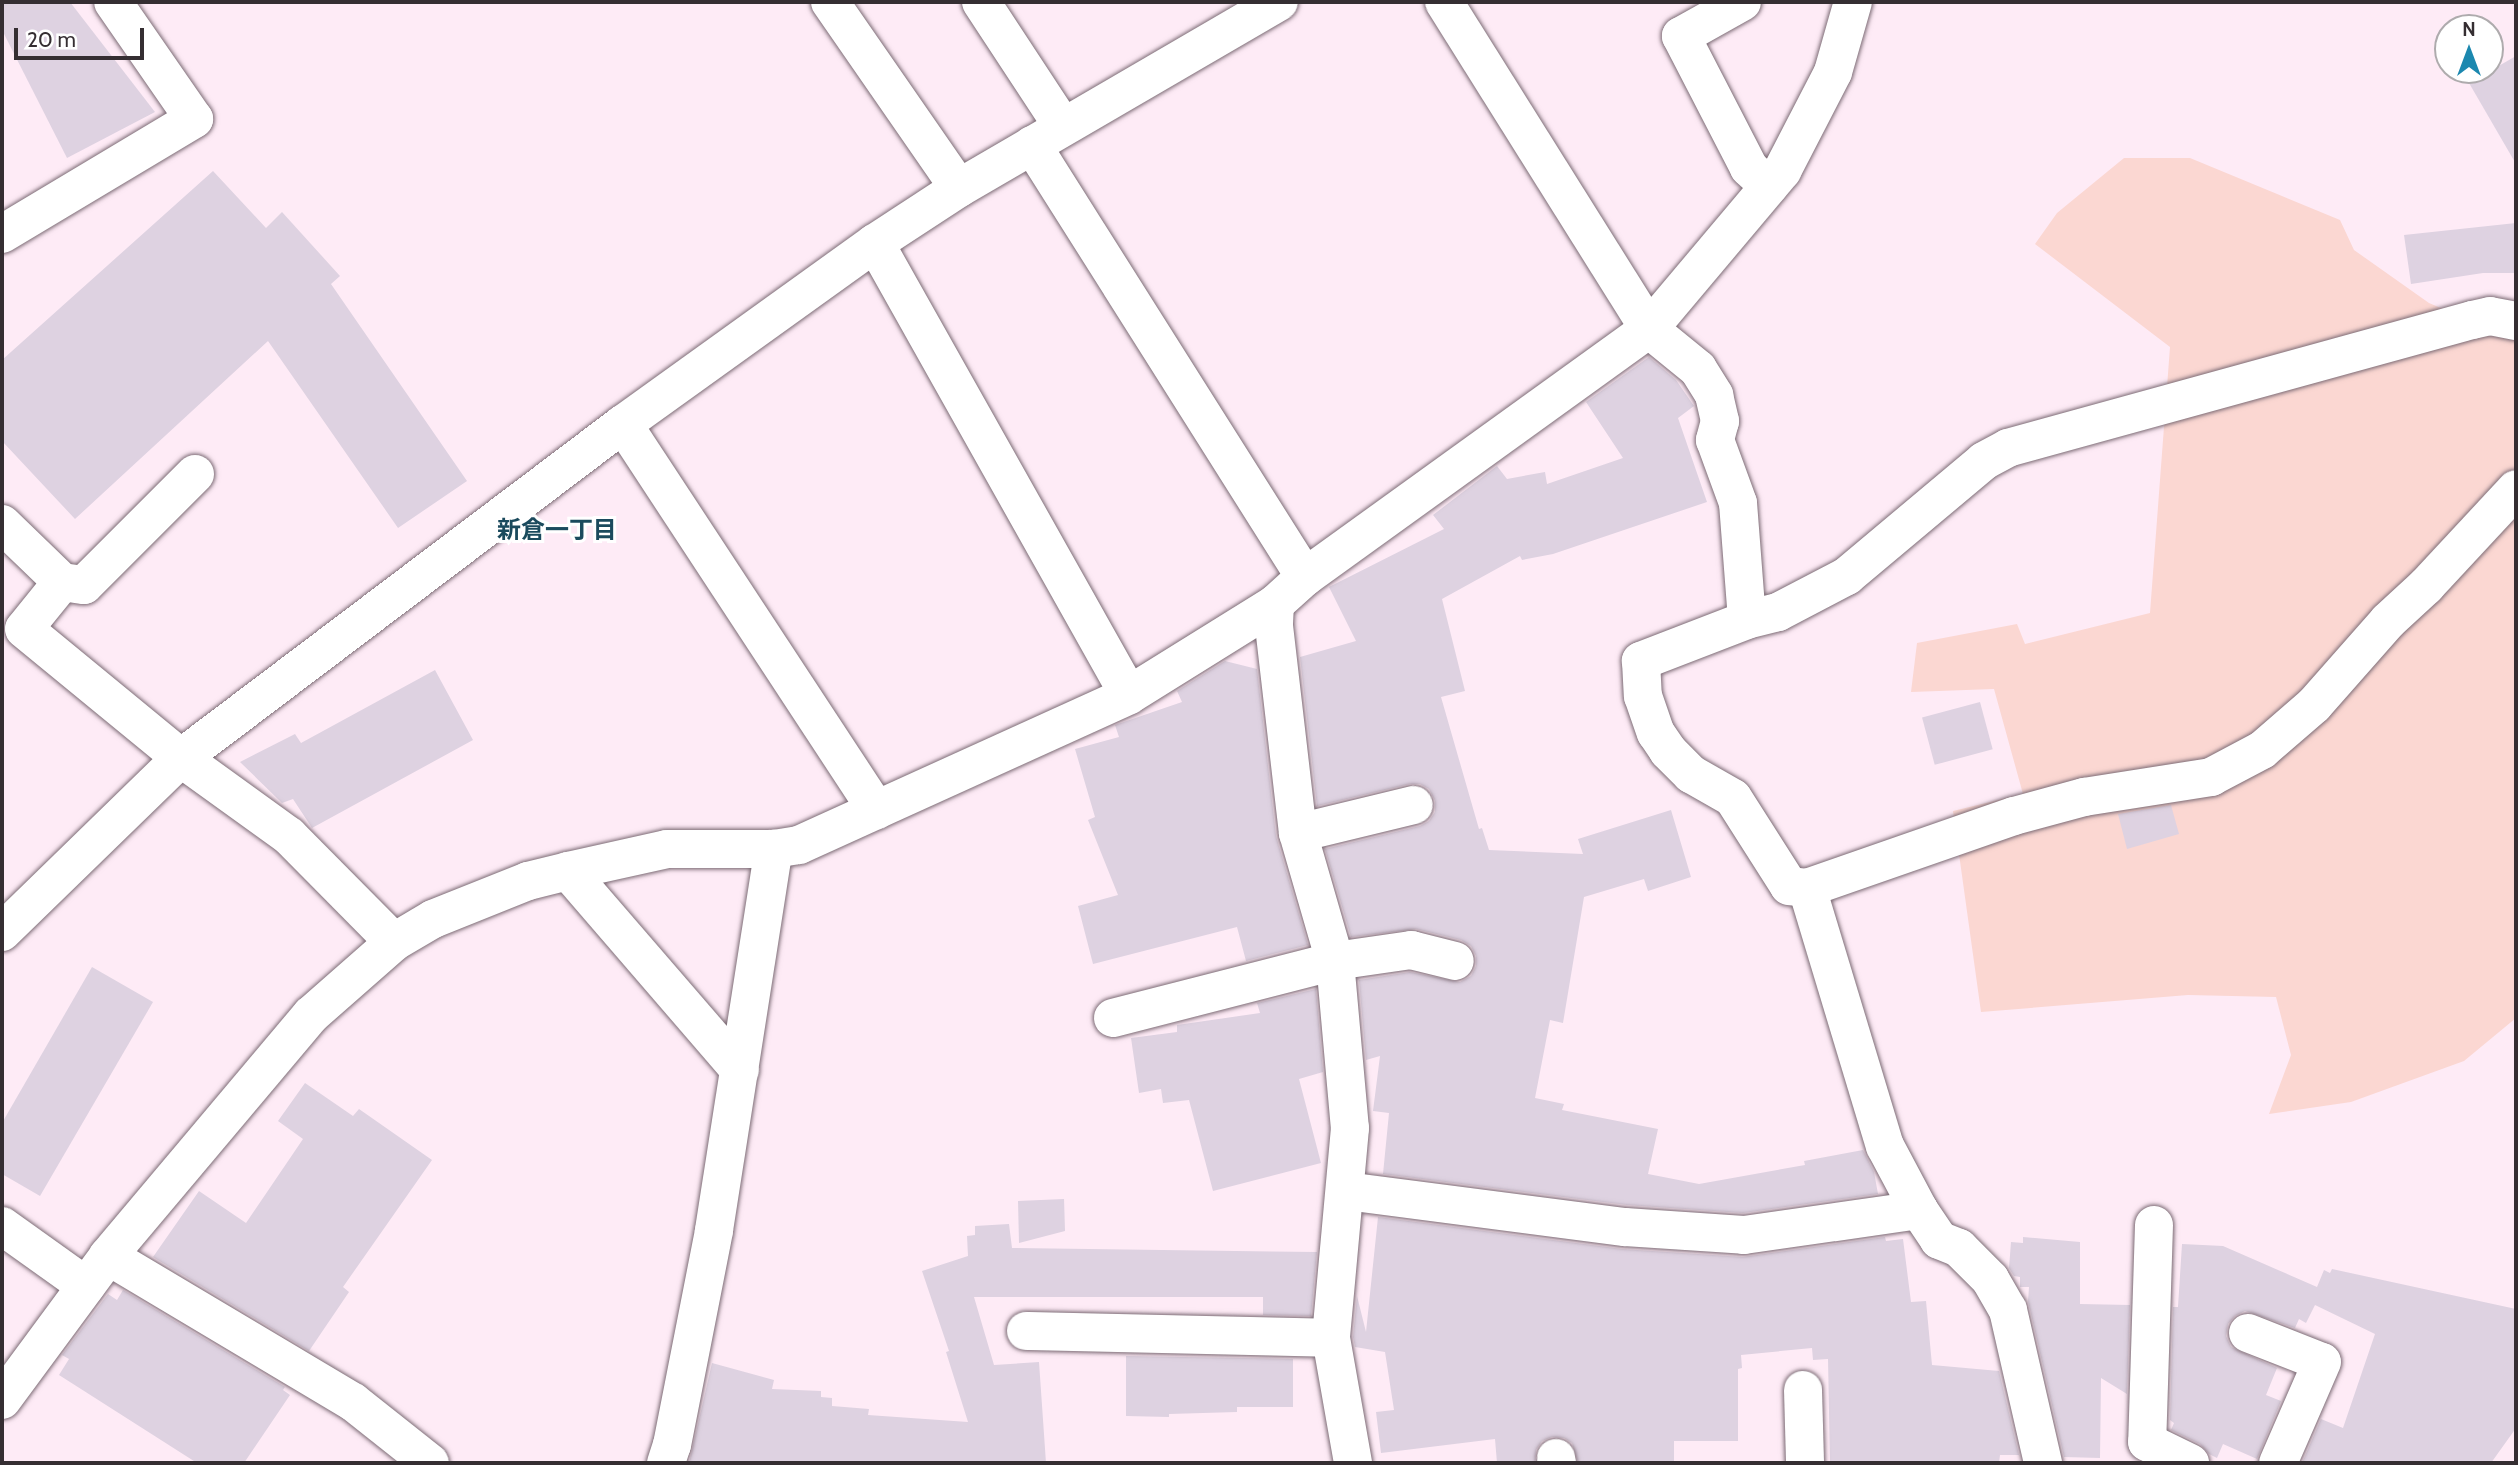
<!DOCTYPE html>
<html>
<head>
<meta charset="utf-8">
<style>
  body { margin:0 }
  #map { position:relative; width:2518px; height:1465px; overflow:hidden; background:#feebf6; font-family:Cabin,"Noto Sans JP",sans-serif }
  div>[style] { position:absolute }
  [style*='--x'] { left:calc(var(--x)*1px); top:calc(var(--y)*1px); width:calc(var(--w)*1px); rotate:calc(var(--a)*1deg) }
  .green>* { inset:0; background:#fbd7d2 }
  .building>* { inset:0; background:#ded2e1; transform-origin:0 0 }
  .roads { filter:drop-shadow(0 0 2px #7c6b75) drop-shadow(0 0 2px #7c6b75) }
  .minor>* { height:38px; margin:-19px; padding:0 19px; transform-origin:19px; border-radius:19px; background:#fff }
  span { translate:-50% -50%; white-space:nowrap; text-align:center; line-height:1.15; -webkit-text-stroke:6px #fff; paint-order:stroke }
  .neighbourhood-label { font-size:24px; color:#1b4a5d; font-weight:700 }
  .frame { position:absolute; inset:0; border:4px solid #352e32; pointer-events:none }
  .north { position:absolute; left:2434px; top:14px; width:70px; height:70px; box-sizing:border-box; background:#fff; border:2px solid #aeabad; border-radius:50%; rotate:0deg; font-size:19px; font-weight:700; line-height:28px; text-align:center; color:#352e32 }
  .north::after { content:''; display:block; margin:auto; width:24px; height:32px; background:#1c88af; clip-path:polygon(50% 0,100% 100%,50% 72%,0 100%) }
  .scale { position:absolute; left:14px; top:28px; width:130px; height:32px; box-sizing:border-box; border:4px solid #352e32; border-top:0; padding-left:9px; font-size:21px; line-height:24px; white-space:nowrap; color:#352e32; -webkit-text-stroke:5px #fff; paint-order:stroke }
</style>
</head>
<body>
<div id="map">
  <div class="green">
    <i style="clip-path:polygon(2124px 158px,2190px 158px,2340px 220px,2354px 250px,2429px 303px,2516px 340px,2516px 1018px,2464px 1061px,2351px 1102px,2269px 1114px,2291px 1055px,2276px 997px,2188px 995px,1981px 1012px,1953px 811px,2023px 794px,1994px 689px,1911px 692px,1917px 643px,2017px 624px,2025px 644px,2150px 613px,2170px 347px,2035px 244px,2057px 213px)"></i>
  </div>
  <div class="building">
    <i style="clip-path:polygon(2px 2px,70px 2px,155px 112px,67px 158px,2px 30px)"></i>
    <i style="clip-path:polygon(2516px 56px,2516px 164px,2469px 83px)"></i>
    <i style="clip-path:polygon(213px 171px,266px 228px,282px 212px,340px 276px,331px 284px,467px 481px,398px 528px,268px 341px,75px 519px,2px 441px,2px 360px)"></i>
    <i style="clip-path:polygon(2516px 223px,2516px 273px,2483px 273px,2411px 284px,2404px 235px)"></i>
    <i style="clip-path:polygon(1649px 357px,1676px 380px,1694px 406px,1678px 418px,1707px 502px,1553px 554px,1522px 560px,1520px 556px,1442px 599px,1465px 691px,1441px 697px,1479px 829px,1482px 828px,1489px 850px,1583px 854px,1578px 839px,1671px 810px,1691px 877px,1648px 891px,1644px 879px,1584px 897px,1563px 1023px,1550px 1020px,1535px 1098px,1564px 1104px,1562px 1110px,1658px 1129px,1648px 1174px,1699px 1184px,1805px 1165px,1804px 1161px,1863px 1150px,1874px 1172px,1878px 1194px,1743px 1213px,1627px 1205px,1383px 1174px,1389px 1113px,1373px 1111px,1380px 1056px,1366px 1060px,1359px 980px,1410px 972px,1460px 982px,1471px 976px,1476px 966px,1476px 956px,1471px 946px,1461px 940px,1416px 929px,1351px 937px,1325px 849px,1420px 826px,1429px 821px,1435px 812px,1435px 801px,1429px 789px,1420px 784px,1410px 784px,1317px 806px,1300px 657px,1356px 641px,1329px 587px,1444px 529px,1433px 515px,1497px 466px,1507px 479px,1545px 472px,1547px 484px,1623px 458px,1586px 402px)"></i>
    <i style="clip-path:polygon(1225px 661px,1257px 669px,1276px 836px,1308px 945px,1246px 961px,1237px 927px,1093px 964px,1078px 906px,1118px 895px,1088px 820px,1095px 817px,1075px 749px,1119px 737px,1115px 725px,1182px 702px,1177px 691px)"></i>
    <i style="clip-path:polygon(435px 670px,473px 740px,312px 828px,293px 799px,282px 803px,240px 762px,295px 734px,301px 743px)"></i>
    <i style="left:1980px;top:702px;width:49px;height:60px;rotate:75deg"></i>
    <i style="clip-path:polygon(2171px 805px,2179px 834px,2127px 849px,2118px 814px)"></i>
    <i style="clip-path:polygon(92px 967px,153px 1002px,40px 1196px,2px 1174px,2px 1123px)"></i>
    <i style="clip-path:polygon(1316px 989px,1323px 1072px,1299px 1079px,1321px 1163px,1213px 1191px,1189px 1100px,1163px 1103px,1161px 1089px,1139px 1093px,1131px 1038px,1177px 1032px,1177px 1025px,1260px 1013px,1257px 1003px)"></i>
    <i style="clip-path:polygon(305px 1083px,353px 1116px,359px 1109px,432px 1160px,343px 1287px,349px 1292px,309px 1351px,153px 1257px,199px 1191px,246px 1223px,303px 1139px,278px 1121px)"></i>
    <i style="clip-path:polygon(1064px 1199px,1065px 1231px,1019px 1243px,1018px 1201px)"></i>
    <i style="clip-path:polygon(1378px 1217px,1622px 1249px,1743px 1257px,1885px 1237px,1886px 1241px,1903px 1239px,1911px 1302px,1926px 1301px,1932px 1365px,1999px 1371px,2019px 1455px,2000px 1455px,1999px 1463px,1830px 1463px,1828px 1359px,1813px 1360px,1812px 1348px,1741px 1355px,1742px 1368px,1738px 1369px,1738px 1441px,1674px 1441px,1674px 1463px,1578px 1463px,1572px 1443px,1564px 1438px,1552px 1437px,1542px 1441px,1536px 1450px,1535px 1463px,1497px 1463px,1495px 1439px,1381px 1453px,1376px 1412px,1394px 1410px,1385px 1352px,1355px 1347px,1353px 1337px,1357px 1296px,1366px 1332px)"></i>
    <i style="clip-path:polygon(1009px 1224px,1012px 1248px,1317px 1252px,1311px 1316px,1263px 1315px,1263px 1297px,974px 1297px,994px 1365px,1039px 1362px,1046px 1463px,689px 1463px,712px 1363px,774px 1380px,772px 1389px,821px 1391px,821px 1397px,832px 1398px,832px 1406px,869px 1409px,868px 1415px,968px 1422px,946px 1352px,949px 1351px,922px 1271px,968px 1256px,967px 1236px,975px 1235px,975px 1226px)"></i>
    <i style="clip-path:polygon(2023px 1237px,2080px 1242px,2080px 1304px,2130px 1305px,2127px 1394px,2101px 1378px,2100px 1458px,2064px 1457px,2028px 1301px,2029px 1287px,2020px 1287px,2020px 1277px,2014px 1276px,2009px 1268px,2011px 1242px,2023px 1243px)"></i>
    <i style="clip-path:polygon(2182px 1244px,2223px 1246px,2317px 1287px,2324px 1270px,2330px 1273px,2332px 1269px,2516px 1309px,2516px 1428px,2491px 1463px,2302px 1463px,2321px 1419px,2343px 1428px,2375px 1334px,2315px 1305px,2306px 1323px,2299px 1319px,2295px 1328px,2245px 1311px,2235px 1316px,2228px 1324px,2226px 1336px,2231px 1347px,2277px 1368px,2266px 1395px,2281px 1401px,2257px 1459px,2223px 1444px,2217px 1458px,2209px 1454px,2200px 1444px,2171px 1430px,2174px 1423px,2170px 1420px,2173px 1307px,2178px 1307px)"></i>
    <i style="clip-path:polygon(123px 1290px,285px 1387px,283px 1390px,290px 1395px,244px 1463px,197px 1463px,59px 1375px,69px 1359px,62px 1355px,108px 1294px,117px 1300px)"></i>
    <i style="clip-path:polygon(1126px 1356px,1293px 1359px,1293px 1407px,1237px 1407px,1237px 1412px,1169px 1414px,1169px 1417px,1126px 1416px)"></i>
  </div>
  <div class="roads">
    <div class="minor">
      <i style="--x:830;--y:2;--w:226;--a:55.3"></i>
      <i style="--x:981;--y:2;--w:149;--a:56.7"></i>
      <i style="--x:1444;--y:2;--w:386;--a:57.9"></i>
      <i style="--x:1649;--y:329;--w:63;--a:39.2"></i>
      <i style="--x:1698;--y:369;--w:31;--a:58"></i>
      <i style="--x:1714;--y:395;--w:27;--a:77"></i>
      <i style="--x:1720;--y:421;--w:20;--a:105"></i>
      <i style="--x:1715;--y:440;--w:67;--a:69.9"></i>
      <i style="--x:1738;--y:503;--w:117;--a:85.6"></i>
      <i style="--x:1742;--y:2;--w:70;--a:150.9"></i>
      <i style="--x:1681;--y:36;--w:148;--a:62.7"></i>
      <i style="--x:1749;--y:168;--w:27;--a:42"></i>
      <i style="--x:1032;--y:145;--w:511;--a:57.71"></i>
      <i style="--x:2;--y:234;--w:224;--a:-30.9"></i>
      <i style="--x:194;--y:119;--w:142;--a:-124.7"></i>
      <i style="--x:875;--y:243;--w:518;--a:60.67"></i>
      <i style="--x:2516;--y:321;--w:26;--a:-169"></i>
      <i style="--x:2490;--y:316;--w:18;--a:167"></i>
      <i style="--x:2472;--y:320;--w:481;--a:164.6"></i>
      <i style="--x:2008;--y:448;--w:27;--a:152"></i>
      <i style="--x:1984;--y:461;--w:179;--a:140"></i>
      <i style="--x:1847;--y:576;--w:78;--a:152.4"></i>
      <i style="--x:1778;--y:612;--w:32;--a:166"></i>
      <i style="--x:1747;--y:620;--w:114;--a:158.9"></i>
      <i style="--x:1641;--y:661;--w:35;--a:87"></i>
      <i style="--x:1643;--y:696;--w:39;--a:71"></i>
      <i style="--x:1656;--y:733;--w:22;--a:56"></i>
      <i style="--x:1668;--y:751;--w:33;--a:45"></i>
      <i style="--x:1691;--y:774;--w:48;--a:29.7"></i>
      <i style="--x:1733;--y:798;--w:104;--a:57.5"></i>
      <i style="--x:1789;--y:886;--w:18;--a:6"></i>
      <i style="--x:1807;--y:888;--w:219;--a:-19.2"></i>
      <i style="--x:2014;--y:816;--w:73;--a:-15.2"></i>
      <i style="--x:2084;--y:797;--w:129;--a:-8.9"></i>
      <i style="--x:2211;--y:777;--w:58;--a:-27.9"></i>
      <i style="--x:2262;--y:750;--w:69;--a:-40.9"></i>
      <i style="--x:2314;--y:705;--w:112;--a:-48.6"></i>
      <i style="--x:2388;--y:621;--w:52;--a:-42.6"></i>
      <i style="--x:2426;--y:586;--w:132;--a:-47.1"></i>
      <i style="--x:623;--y:424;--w:462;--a:56.7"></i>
      <i style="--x:2;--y:524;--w:83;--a:44"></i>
      <i style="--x:62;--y:582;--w:60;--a:129"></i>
      <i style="--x:24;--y:629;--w:203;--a:39.4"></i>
      <i style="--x:181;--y:758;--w:133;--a:35.8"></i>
      <i style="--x:289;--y:836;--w:149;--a:45.3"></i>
      <i style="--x:62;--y:582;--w:22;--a:8"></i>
      <i style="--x:84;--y:585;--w:157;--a:-45"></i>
      <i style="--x:1275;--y:604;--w:22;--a:93"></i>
      <i style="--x:1274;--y:626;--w:208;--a:83.4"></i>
      <i style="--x:1298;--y:833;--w:133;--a:73.9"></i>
      <i style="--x:1335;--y:961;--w:168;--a:84.9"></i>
      <i style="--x:1350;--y:1128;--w:211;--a:95.2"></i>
      <i style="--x:1331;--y:1338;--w:127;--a:80"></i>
      <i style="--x:1298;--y:833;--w:119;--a:-13.6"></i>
      <i style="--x:568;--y:871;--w:263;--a:49.2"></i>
      <i style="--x:1807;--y:888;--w:270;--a:73.2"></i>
      <i style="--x:1885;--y:1146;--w:72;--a:62"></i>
      <i style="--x:1919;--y:1210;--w:36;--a:56"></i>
      <i style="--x:1939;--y:1240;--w:22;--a:22"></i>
      <i style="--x:1959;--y:1248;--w:44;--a:45"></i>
      <i style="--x:1990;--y:1279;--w:36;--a:60"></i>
      <i style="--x:2008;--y:1310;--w:157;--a:77.1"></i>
      <i style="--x:2;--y:932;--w:250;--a:-44.2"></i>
      <i style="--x:181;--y:758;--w:554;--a:-37.08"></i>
      <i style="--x:623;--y:424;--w:310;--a:-35.7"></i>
      <i style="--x:875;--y:243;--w:100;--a:-33.2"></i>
      <i style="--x:959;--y:188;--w:370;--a:-30.2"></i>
      <i style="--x:1113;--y:1018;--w:229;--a:-14.4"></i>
      <i style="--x:1335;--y:961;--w:77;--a:-8.2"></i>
      <i style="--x:1411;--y:950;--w:45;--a:14"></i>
      <i style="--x:1346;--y:1191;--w:281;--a:7.4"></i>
      <i style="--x:1625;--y:1227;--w:119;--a:3.8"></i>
      <i style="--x:1744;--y:1235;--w:177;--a:-8.1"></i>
      <i style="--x:2154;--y:1225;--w:217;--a:91.8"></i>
      <i style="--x:2147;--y:1442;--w:48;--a:26"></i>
      <i style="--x:2;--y:1226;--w:103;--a:35.5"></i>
      <i style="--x:108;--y:1256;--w:285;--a:30.8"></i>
      <i style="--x:353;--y:1402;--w:98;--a:38.4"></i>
      <i style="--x:1026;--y:1331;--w:305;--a:1.3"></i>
      <i style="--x:2248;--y:1333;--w:79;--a:21.4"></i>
      <i style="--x:2322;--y:1362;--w:110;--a:113.5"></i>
      <i style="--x:1803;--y:1390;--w:73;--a:88.4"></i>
      <i style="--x:2;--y:1400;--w:179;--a:-53.6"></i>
      <i style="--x:108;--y:1256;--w:315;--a:-49.9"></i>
      <i style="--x:311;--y:1015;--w:111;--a:-41.3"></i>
      <i style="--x:394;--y:942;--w:45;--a:-30.5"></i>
      <i style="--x:433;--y:919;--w:102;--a:-21.8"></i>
      <i style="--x:528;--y:881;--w:41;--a:-14"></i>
      <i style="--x:568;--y:871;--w:101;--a:-12.5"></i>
      <i style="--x:667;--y:849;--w:107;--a:0"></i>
      <i style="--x:774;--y:849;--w:25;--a:-9"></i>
      <i style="--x:799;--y:845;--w:362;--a:-24.4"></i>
      <i style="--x:1129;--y:695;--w:172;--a:-31.9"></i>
      <i style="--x:1275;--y:604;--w:40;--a:-42"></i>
      <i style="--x:1305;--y:577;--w:424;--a:-35.8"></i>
      <i style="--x:1649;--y:329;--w:207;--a:-49.9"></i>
      <i style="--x:1782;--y:171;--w:111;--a:-62.7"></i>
      <i style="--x:1833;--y:72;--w:73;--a:-74.1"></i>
      <i style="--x:1556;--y:1458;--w:5;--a:79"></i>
      <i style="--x:666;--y:1463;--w:19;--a:-72"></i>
      <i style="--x:672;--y:1445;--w:219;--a:-78.9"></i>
      <i style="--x:714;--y:1230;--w:386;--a:-81.1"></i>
    </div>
  </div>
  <div class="neighbourhood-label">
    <span style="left:557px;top:530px">新倉一丁目</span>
  </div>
  <div class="frame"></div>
  <div class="north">N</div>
  <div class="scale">20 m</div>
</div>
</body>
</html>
